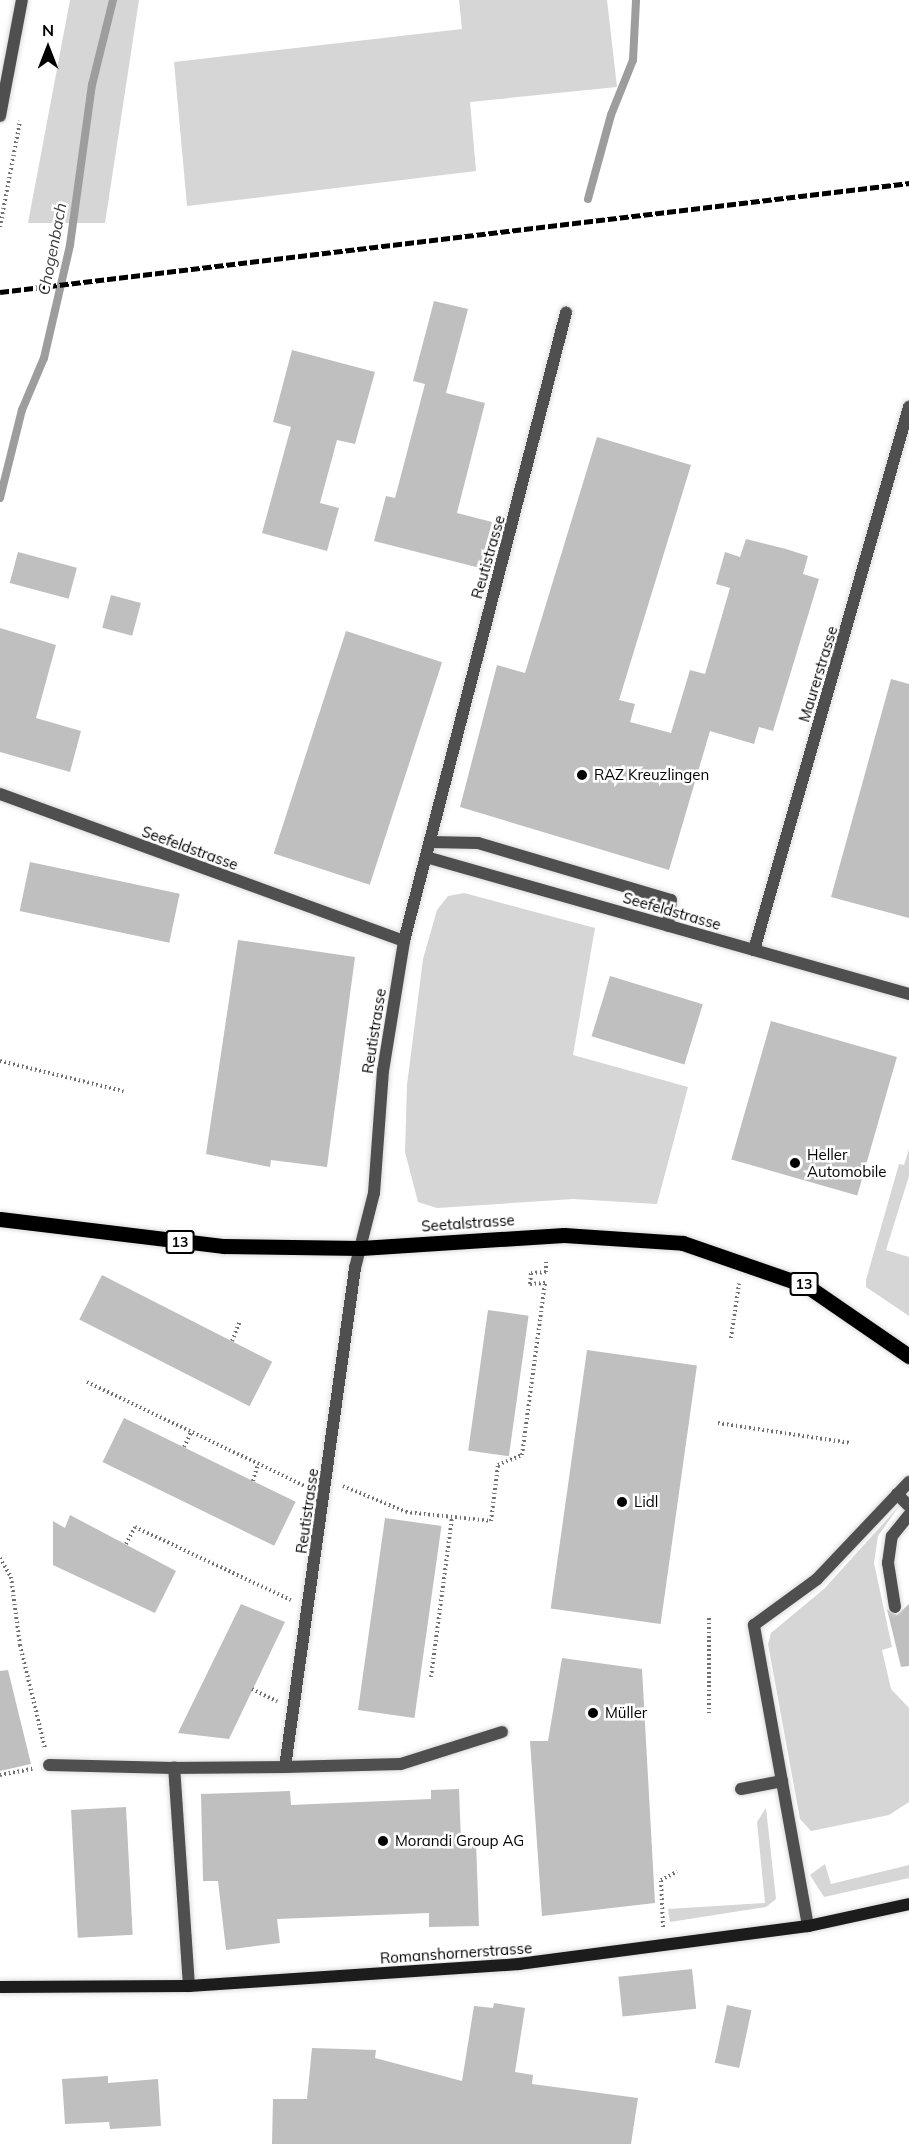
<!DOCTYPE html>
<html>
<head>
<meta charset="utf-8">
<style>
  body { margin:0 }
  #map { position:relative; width:909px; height:2144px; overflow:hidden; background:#fff; font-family:Mulish,sans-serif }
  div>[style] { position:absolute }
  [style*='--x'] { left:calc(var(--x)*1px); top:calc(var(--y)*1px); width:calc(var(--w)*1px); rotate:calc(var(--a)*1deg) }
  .green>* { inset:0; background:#d6d6d6 }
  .stream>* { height:8px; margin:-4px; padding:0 4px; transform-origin:4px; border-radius:4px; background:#9d9d9d }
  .building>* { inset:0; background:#bfbfbf; transform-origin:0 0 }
  .path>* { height:4px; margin-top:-2px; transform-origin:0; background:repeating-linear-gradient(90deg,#717171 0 1.5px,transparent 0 4.5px) }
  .roads { filter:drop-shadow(0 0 2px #dbdbdb) drop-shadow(0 0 2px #dbdbdb) }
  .lane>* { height:12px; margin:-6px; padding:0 6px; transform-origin:6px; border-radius:6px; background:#4f4f4f }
  .street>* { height:12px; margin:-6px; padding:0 6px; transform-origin:6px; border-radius:6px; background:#4f4f4f }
  .secondary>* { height:12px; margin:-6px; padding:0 6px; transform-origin:6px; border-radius:6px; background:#1c1c1c }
  .primary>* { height:15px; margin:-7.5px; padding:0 7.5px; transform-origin:7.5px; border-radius:7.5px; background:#000 }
  .rail>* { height:4.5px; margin-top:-2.25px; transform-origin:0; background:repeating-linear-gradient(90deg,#000 0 9px,transparent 0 12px) }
  .dots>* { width:16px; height:16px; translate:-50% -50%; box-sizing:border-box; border:3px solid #fff; border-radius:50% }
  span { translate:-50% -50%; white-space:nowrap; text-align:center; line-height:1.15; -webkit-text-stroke:5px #fff; paint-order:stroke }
  .shield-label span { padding:2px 4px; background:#fff; border:2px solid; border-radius:4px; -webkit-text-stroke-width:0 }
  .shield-label { font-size:14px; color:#000; font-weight:700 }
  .street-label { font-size:15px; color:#000 }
  .poi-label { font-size:15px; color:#000 }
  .left { translate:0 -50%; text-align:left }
  .water-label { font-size:16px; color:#3e3e3e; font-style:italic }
  .north { position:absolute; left:18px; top:18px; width:60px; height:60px; -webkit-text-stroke:4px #fff; paint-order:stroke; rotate:0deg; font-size:16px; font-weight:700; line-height:24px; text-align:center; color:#000 }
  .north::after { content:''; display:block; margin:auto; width:21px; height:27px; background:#000; clip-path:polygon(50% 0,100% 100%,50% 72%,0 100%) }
</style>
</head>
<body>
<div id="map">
  <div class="green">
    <i style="clip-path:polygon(70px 0,139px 0,105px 223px,28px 223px)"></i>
    <i style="clip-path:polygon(459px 0,607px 0,617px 87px,470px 102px,476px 171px,187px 206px,174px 62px,462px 29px)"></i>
    <i style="clip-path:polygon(464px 893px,595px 928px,573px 1055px,688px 1087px,657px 1204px,573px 1199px,437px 1208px,418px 1202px,405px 1152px,407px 1085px,423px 959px,437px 910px,448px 896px)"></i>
    <i style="clip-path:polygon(909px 1149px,909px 1176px,886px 1250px,909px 1257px,909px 1316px,866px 1287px,866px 1280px,899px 1164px,904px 1165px)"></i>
    <i style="clip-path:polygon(900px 1505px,878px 1536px,874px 1563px,892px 1647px,882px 1650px,891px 1689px,909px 1708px,909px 1802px,889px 1815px,811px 1831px,800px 1819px,768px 1644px,771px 1633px,825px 1588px)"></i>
    <i style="clip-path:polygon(766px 1808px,776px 1899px,766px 1907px,670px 1922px,668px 1909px,765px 1903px,757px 1822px)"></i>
    <i style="clip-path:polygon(825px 1864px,831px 1884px,909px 1865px,909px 1878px,824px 1897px,810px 1875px)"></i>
  </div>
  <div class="stream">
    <i style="--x:588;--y:199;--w:87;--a:-74.7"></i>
    <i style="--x:611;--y:115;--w:59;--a:-68.2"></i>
    <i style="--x:633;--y:60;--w:60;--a:-87.1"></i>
    <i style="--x:0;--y:498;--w:91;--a:-76"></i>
    <i style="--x:22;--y:410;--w:56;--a:-67.1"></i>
    <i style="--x:44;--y:358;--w:116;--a:-77"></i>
    <i style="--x:70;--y:245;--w:162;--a:-82.2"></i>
    <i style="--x:92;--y:85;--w:88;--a:-76.1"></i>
  </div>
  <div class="building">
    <i style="clip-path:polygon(434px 301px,468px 309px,446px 393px,485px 403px,457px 513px,492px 522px,480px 568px,374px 541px,386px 496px,395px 498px,425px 384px,413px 381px)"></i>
    <i style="clip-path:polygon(292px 350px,375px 372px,355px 444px,337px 440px,320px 503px,339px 508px,327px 551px,262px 533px,291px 427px,273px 422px)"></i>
    <i style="clip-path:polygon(597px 437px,691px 465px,619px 700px,635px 704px,630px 722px,671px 733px,690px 670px,705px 674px,730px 588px,716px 584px,725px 552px,740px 557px,746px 539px,786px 549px,808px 556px,803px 574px,819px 579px,773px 731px,759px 727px,754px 744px,710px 731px,669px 870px,460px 807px,497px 665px,525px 673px)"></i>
    <i style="left:18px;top:552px;width:61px;height:32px;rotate:15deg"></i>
    <i style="left:111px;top:595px;width:31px;height:34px;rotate:15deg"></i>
    <i style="clip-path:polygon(0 628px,56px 645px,36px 718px,81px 731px,70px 772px,0 752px)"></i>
    <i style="left:346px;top:631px;width:101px;height:234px;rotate:18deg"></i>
    <i style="clip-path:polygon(891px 679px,909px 684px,909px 918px,831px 897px)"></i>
    <i style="left:30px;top:862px;width:153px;height:50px;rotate:12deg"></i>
    <i style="clip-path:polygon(238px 940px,355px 957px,327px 1167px,271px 1160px,270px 1167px,206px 1154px)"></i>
    <i style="left:610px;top:976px;width:97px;height:63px;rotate:17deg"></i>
    <i style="left:771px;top:1021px;width:131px;height:144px;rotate:16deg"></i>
    <i style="left:102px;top:1275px;width:191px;height:50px;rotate:27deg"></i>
    <i style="left:488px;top:1310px;width:41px;height:142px;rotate:8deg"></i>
    <i style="left:587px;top:1350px;width:111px;height:261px;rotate:8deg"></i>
    <i style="left:124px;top:1418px;width:191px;height:49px;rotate:26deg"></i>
    <i style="clip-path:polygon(70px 1515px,176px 1571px,155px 1613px,53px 1565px,53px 1521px,65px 1528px)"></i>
    <i style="left:385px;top:1518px;width:57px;height:194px;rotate:8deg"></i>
    <i style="clip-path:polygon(241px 1604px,285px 1622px,229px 1739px,178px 1733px)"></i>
    <i style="clip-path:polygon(909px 1604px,909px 1666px,901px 1667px,887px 1609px,897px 1615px)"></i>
    <i style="clip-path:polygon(562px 1658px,642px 1669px,655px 1903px,542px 1916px,530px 1741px,548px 1741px)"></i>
    <i style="clip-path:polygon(8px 1670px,31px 1764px,0 1771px,0 1671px)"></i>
    <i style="clip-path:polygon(459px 1789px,461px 1842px,476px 1841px,479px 1926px,429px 1927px,429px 1913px,277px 1919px,280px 1943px,226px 1950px,218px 1881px,203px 1881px,201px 1794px,290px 1791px,291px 1805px,431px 1799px,431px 1790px)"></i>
    <i style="left:126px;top:1807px;width:128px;height:55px;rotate:87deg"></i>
    <i style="left:692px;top:1969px;width:40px;height:74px;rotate:84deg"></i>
    <i style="clip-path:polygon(494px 2003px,525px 2008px,515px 2072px,533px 2075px,532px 2084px,638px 2098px,631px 2144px,272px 2144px,273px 2099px,307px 2099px,312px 2048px,376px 2050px,375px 2058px,462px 2081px,474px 2006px,493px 2008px)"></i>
    <i style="left:727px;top:2005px;width:25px;height:59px;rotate:12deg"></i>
    <i style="clip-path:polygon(108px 2076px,108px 2083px,158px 2079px,161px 2126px,110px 2129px,109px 2122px,65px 2124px,62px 2079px)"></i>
  </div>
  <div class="path">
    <i style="--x:0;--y:227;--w:108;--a:-79.3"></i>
    <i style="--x:0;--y:1061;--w:127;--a:13.7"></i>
    <i style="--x:731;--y:1338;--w:55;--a:-81.6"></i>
    <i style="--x:232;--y:1341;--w:22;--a:-68"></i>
    <i style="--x:87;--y:1382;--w:242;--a:25.5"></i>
    <i style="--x:718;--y:1423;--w:134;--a:8.6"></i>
    <i style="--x:184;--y:1447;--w:17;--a:-65"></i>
    <i style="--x:253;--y:1481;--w:18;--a:-74"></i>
    <i style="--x:343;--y:1486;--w:68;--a:22.4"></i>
    <i style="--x:406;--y:1512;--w:85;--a:6"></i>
    <i style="--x:491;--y:1521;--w:56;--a:-82.9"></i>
    <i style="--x:498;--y:1465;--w:26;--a:-23"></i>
    <i style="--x:522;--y:1455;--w:174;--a:-82.4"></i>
    <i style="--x:545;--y:1283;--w:15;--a:176"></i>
    <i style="--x:530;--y:1284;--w:11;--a:-85"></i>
    <i style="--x:531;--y:1273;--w:15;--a:-4"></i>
    <i style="--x:546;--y:1272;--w:10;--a:-90"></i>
    <i style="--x:126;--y:1544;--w:19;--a:-62"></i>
    <i style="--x:135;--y:1527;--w:172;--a:25.1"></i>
    <i style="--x:0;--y:1558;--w:22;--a:60"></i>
    <i style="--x:11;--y:1577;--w:69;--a:82.5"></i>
    <i style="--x:20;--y:1645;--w:106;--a:76.4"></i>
    <i style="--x:709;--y:1618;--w:95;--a:90"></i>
    <i style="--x:431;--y:1677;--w:161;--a:-82.5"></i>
    <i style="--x:252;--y:1689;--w:28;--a:26"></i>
    <i style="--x:0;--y:1775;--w:33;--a:-11"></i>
    <i style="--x:663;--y:1927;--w:47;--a:-92.4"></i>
    <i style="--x:661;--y:1880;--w:18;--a:-27"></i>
  </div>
  <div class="roads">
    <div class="lane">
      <i style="--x:430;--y:842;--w:48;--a:1.2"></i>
      <i style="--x:478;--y:843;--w:201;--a:16.5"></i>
      <i style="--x:671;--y:900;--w:26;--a:97"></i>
      <i style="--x:897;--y:1494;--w:17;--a:45"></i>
      <i style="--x:895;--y:1607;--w:45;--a:-99"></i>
      <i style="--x:888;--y:1563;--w:27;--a:-82"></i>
      <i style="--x:892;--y:1536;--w:27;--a:-51"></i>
      <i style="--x:741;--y:1789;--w:42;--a:-11"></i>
      <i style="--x:808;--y:1926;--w:306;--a:-100.2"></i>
      <i style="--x:754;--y:1625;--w:78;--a:-36.1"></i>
      <i style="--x:817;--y:1579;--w:134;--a:-46.5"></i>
    </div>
    <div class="street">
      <i style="--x:0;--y:116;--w:118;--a:-79.3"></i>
      <i style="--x:0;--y:794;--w:430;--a:20"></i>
      <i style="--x:426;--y:857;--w:502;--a:15.84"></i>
      <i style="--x:754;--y:950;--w:565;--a:-74.07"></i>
      <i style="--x:49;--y:1765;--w:125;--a:1.4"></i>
      <i style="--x:285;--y:1767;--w:116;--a:-1.5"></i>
      <i style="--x:401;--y:1764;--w:106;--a:-17.6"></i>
      <i style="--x:189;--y:1986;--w:219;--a:-93.9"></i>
      <i style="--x:174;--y:1768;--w:111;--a:-0.5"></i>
      <i style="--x:285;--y:1767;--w:504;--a:-82.01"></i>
      <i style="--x:355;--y:1268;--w:77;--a:-75.8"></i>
      <i style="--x:374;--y:1193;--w:122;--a:-85.8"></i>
      <i style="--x:383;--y:1071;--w:132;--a:-80.8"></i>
      <i style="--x:404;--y:941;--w:649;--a:-75.54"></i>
    </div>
    <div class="secondary">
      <i style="--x:0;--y:1987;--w:189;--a:-0.3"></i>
      <i style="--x:189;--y:1986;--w:331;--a:-3.8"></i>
      <i style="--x:519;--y:1964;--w:291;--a:-7.5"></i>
      <i style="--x:808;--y:1926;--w:103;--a:-12.3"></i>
    </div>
    <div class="primary">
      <i style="--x:0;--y:1219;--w:226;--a:6.9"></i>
      <i style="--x:224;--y:1246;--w:137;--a:0.8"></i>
      <i style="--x:361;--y:1248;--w:203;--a:-3.7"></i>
      <i style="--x:564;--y:1235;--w:119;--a:3.8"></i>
      <i style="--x:683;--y:1243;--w:131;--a:19.1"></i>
      <i style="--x:807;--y:1286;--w:124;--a:34.5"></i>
    </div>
  </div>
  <div class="rail">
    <i style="--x:0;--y:292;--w:916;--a:-6.84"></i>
  </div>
  <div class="dots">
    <i style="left:582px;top:775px;background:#000"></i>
    <i style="left:795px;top:1163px;background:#000"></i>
    <i style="left:622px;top:1502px;background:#000"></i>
    <i style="left:593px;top:1713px;background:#000"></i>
    <i style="left:383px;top:1841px;background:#000"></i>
  </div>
  <div class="shield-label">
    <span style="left:180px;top:1242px">13</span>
    <span style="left:804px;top:1284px">13</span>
  </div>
  <div class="street-label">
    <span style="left:488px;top:557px;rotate:-74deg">Reutistrasse</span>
    <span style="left:818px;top:674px;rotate:-73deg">Maurerstrasse</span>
    <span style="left:190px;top:848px;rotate:20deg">Seefeldstrasse</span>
    <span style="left:672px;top:911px;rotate:16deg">Seefeldstrasse</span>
    <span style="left:374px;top:1031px;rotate:-81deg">Reutistrasse</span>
    <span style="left:468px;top:1223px;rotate:-4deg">Seetalstrasse</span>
    <span style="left:307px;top:1511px;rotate:-82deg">Reutistrasse</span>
    <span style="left:456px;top:1953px;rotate:-4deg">Romanshornerstrasse</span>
  </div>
  <div class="poi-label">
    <span class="left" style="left:594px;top:775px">RAZ Kreuzlingen</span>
    <span class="left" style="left:807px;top:1163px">Heller<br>Automobile</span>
    <span class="left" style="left:634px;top:1502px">Lidl</span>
    <span class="left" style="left:605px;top:1713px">Müller</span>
    <span class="left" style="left:395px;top:1841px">Morandi Group AG</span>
  </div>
  <div class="water-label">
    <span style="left:52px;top:249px;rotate:-79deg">Chogenbach</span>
  </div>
  <div class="north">N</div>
</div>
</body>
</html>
